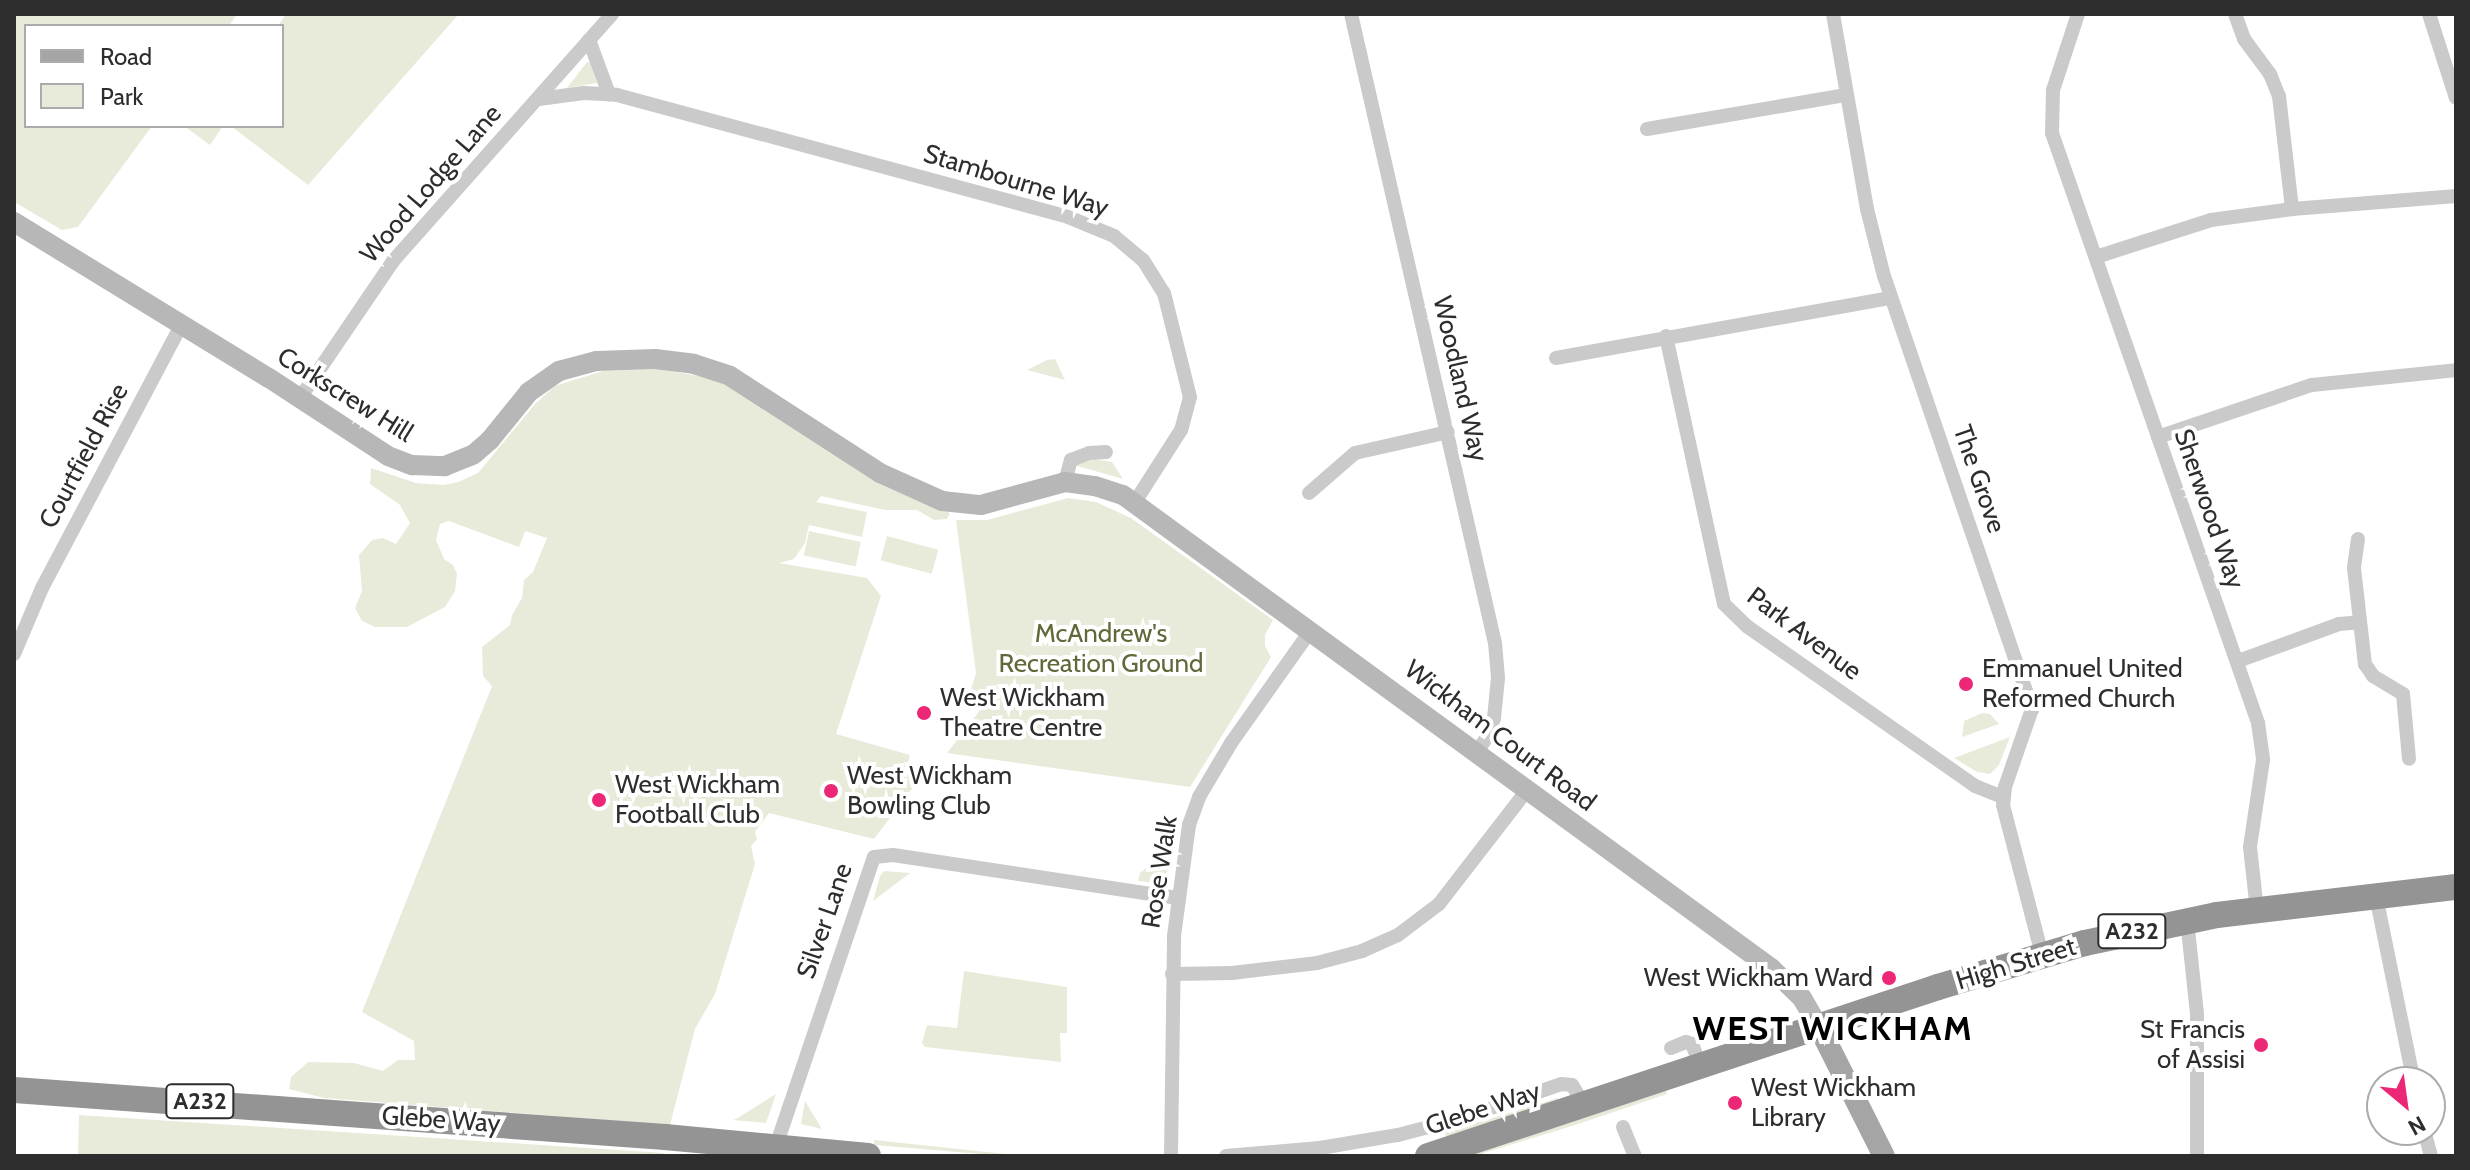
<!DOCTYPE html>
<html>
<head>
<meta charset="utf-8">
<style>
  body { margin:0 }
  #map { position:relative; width:2470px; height:1170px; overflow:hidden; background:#fff; font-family:Cabin,sans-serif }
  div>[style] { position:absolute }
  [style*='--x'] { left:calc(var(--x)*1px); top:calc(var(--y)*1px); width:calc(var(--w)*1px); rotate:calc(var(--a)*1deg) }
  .green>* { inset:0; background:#e9ebda; transform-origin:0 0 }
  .street>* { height:14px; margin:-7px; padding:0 7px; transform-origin:7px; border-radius:7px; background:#cacaca }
  .secondary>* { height:20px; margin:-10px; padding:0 10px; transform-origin:10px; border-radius:10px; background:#b7b7b7 }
  .primary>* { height:22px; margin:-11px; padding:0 11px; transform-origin:11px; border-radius:11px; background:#a5a5a5 }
  .highway>* { height:26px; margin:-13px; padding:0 13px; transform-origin:13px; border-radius:13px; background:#949494 }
  .dots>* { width:22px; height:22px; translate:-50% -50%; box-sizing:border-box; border:4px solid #fff; border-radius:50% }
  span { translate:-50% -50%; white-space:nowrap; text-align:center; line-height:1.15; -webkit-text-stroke:8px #fff; paint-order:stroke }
  .shield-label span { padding:2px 6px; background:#fff; border:2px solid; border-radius:6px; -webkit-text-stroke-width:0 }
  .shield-label { font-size:24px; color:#2d2d2d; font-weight:700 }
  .street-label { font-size:26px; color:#2d2d2d }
  .park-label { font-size:26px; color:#606a39 }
  .poi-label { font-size:26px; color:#2d2d2d }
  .left { translate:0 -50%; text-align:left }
  .right { translate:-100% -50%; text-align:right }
  .district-label { font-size:34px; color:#000; font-weight:700; letter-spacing:2px }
  .frame { position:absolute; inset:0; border:16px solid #2d2d2d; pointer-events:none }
  .legend { position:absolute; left:24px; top:24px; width:260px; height:104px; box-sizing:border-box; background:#fff; border:2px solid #ababab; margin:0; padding:10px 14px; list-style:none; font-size:24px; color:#2d2d2d }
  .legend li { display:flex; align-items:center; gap:16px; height:40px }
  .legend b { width:40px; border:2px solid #ababab }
  .north { position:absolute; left:2366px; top:1066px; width:80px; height:80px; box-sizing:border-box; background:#fff; border:2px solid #ababab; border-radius:50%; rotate:151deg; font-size:22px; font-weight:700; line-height:32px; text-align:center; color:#2d2d2d }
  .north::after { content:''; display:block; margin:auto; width:28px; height:36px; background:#ec2776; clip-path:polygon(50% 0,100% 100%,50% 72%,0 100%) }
</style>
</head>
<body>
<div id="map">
  <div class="green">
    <i style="clip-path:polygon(14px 14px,237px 14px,229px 26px,26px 26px,26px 126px,152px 126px,78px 227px,62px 230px,14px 202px)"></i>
    <i style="clip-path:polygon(286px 14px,459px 14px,308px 185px,231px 126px,282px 126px,282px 26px,278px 26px)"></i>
    <i style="clip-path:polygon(587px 62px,590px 62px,597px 83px,567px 88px)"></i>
    <i style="clip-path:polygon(184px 126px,223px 126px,210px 145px)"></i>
    <i style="clip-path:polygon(1055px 359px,1065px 380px,1027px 370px,1047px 360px)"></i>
    <i style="clip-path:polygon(657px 369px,718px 379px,887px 487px,950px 513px,947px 519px,934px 520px,917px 510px,885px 510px,821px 496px,816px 502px,867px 512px,862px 537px,809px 525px,805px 543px,794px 559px,779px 563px,867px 578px,881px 596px,836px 734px,910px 755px,905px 773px,920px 778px,874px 839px,769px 813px,755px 832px,757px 839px,751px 846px,755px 864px,715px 994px,695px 1029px,670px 1125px,324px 1098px,289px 1089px,291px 1077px,308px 1062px,354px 1063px,383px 1071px,398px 1060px,415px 1060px,414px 1041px,362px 1012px,492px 686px,483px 676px,482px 647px,510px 625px,512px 615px,522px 598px,524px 580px,533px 572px,547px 538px,525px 531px,519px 547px,449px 521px,440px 524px,436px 540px,444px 559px,453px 565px,457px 574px,455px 591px,445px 607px,407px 627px,375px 627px,362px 621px,355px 608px,362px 591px,359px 555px,372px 540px,383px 538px,396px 544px,410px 523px,400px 505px,370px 484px,371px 468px,416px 483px,444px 485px,458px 482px,478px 473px,535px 404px,555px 386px,603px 371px)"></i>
    <i style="clip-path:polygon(1095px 459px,1112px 462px,1123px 479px,1074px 465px)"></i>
    <i style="clip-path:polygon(1068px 498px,1096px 502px,1131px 518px,1273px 620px,1265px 635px,1265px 646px,1271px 657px,1190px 787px,947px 753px,981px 709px,967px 702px,976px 673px,956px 520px,987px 520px)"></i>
    <i style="left:809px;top:531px;width:53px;height:25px;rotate:12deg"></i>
    <i style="left:887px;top:536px;width:53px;height:25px;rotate:15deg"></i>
    <i style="clip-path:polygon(1982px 713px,1990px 714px,1999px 724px,1962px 737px,1964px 721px)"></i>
    <i style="clip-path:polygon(2010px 737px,1999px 765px,1990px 774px,1977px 772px,1954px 758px)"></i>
    <i style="clip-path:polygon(1171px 849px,1165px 884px,1138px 881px,1140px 873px)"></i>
    <i style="clip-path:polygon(884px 871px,910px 873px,873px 901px,880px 876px)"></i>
    <i style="clip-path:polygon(964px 971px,1067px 987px,1067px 1033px,1060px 1033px,1061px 1062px,925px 1047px,922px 1043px,927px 1025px,957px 1028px)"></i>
    <i style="clip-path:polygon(1666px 1090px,1667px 1094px,1575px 1125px,1474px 1156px,1460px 1156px)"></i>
    <i style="clip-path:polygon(776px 1094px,766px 1123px,733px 1120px,736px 1119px)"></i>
    <i style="clip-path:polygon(1558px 1098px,1559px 1102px,1446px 1137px,1445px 1132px)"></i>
    <i style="clip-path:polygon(805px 1101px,822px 1129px,801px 1124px)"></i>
    <i style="clip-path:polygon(79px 1115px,664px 1153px,664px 1156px,78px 1156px)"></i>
    <i style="clip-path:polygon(874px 1140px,1006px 1154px,1005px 1156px,874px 1145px)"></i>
  </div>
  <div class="street">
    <i style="--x:1351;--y:14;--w:645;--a:77.11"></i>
    <i style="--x:1495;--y:643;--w:35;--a:85"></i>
    <i style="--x:1498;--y:678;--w:40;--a:95.7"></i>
    <i style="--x:1494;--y:718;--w:17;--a:107"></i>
    <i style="--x:1489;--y:734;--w:22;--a:124"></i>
    <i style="--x:1833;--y:14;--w:198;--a:80.1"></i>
    <i style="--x:1867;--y:209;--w:69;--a:75.8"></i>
    <i style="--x:1884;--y:276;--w:458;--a:71.1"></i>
    <i style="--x:2032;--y:709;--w:83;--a:109.1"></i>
    <i style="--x:2005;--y:787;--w:18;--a:96"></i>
    <i style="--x:2003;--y:805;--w:155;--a:75.4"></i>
    <i style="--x:2078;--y:14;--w:80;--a:108.2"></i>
    <i style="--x:2053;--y:90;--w:43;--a:91.3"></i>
    <i style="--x:2052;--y:133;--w:625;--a:70.75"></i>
    <i style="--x:2258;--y:723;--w:37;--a:82"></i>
    <i style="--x:2263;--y:760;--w:88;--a:98.5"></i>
    <i style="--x:2250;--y:847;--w:63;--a:83.7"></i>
    <i style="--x:2235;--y:14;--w:27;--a:70"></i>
    <i style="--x:2244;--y:39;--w:44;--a:53.4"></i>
    <i style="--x:2270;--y:74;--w:24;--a:68"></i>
    <i style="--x:2279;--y:96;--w:114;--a:83.4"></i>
    <i style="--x:2429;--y:14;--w:88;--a:72.2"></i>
    <i style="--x:589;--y:40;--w:58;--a:69.7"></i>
    <i style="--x:539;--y:99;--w:45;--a:-7.6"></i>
    <i style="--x:584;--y:93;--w:33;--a:3"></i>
    <i style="--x:617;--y:95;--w:467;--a:15.1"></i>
    <i style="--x:1068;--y:217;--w:50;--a:22.4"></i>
    <i style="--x:1114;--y:236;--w:38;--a:40"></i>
    <i style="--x:1143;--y:260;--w:39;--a:58"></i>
    <i style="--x:1164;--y:293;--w:107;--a:76"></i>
    <i style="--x:1190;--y:397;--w:34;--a:105"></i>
    <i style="--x:1181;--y:430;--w:85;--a:122.6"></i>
    <i style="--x:1647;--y:129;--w:202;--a:-9.7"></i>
    <i style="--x:2096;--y:257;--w:121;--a:-17.8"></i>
    <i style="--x:2211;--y:220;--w:82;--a:-7.7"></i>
    <i style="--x:2292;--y:209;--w:165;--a:-4.5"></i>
    <i style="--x:1666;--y:336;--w:274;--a:77.8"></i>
    <i style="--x:1724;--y:604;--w:33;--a:44"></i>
    <i style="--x:1748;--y:627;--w:277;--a:35"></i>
    <i style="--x:1975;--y:786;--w:31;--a:22"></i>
    <i style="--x:1556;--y:358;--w:340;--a:-10.2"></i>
    <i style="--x:300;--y:398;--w:166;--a:-55.8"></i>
    <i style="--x:393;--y:261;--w:330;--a:-48.4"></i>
    <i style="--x:2158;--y:437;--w:163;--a:-18.7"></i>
    <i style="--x:2312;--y:385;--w:145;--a:-5.9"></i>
    <i style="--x:1065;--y:482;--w:23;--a:-75"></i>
    <i style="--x:1071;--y:460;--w:19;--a:-21"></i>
    <i style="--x:1089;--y:453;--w:17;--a:-3"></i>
    <i style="--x:1309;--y:493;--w:61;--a:-41"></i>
    <i style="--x:1355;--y:453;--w:95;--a:-12.7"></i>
    <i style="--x:2358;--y:539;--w:29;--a:98"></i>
    <i style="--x:2354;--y:568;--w:97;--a:83.5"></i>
    <i style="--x:2365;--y:664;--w:14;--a:56"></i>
    <i style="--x:2373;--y:676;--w:35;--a:31"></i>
    <i style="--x:2403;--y:694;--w:65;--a:84.7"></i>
    <i style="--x:14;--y:654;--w:72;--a:-67"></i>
    <i style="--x:42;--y:588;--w:297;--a:-62.1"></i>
    <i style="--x:2238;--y:661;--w:108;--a:-20.1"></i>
    <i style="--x:2339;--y:624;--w:21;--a:-5"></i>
    <i style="--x:2376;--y:896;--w:190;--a:78.5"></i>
    <i style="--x:2187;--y:920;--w:95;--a:83.9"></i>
    <i style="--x:2197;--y:1014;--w:142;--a:90"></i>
    <i style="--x:1172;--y:974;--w:60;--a:-1"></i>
    <i style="--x:1232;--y:973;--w:86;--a:-6.7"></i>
    <i style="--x:1317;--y:963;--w:47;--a:-14.9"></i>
    <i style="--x:1362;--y:951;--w:39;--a:-24"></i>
    <i style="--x:1398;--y:935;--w:51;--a:-37.1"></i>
    <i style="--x:1439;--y:904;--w:144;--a:-52.3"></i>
    <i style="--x:1671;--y:1048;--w:16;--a:-22"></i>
    <i style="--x:1686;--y:1042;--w:6;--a:18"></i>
    <i style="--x:1692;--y:1044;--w:25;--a:69"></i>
    <i style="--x:1623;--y:1127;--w:31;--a:68"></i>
    <i style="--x:2424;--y:1130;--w:27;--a:75"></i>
    <i style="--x:774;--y:1152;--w:311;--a:-71.3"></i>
    <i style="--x:874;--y:857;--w:19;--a:-6"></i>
    <i style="--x:893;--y:855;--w:286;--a:8.6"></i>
    <i style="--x:1171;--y:1156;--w:220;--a:-89.2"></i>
    <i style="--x:1174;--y:936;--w:112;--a:-82.3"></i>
    <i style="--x:1189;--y:825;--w:30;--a:-70"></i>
    <i style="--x:1199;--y:797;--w:63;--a:-59.3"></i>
    <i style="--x:1231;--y:743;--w:138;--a:-54.7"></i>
    <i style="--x:1226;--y:1156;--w:94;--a:-4.9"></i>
    <i style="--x:1320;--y:1148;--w:79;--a:-9.5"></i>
    <i style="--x:1398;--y:1135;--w:63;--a:-14.7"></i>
    <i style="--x:1459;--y:1119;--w:108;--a:-18.9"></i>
    <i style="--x:1561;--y:1084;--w:11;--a:5"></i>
    <i style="--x:1572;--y:1085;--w:25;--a:58"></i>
  </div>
  <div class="secondary">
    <i style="--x:14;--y:222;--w:299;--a:31.5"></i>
    <i style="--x:269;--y:378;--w:142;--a:33.2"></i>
    <i style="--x:388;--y:456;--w:26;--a:21"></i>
    <i style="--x:412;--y:465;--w:33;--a:2"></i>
    <i style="--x:445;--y:466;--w:31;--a:-22"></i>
    <i style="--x:474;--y:454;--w:21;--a:-41"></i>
    <i style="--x:490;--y:440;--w:62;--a:-50.9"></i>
    <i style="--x:529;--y:392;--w:37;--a:-35"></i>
    <i style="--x:559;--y:371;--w:39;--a:-15"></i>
    <i style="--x:597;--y:361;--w:58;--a:-2"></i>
    <i style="--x:655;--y:359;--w:39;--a:7"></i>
    <i style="--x:694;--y:364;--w:38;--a:18"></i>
    <i style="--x:730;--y:376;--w:179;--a:32.9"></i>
    <i style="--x:880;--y:473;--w:68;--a:24.3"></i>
    <i style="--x:942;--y:501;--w:39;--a:6"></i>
    <i style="--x:981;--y:505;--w:87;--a:-15.3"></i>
    <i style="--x:1065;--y:482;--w:30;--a:8"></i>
    <i style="--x:1095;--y:486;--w:29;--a:18"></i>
    <i style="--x:1123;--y:495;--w:802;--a:36.13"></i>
    <i style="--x:1771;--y:968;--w:43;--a:44.1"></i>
    <i style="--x:1802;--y:998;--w:34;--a:60"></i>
  </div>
  <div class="primary">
    <i style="--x:1819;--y:1027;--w:144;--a:63.3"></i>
  </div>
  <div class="highway">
    <i style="--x:14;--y:1090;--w:653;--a:4.13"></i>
    <i style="--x:665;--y:1137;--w:204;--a:5.3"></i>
    <i style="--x:1428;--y:1156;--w:537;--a:-18.33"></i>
    <i style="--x:1938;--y:987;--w:153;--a:-16.7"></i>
    <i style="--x:2085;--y:943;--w:135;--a:-12"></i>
    <i style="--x:2217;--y:915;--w:241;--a:-6.7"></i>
  </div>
  <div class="dots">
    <i style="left:1966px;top:684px;background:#ec2776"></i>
    <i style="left:924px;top:713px;background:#ec2776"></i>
    <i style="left:831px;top:791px;background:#ec2776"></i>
    <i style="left:599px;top:800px;background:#ec2776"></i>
    <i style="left:1889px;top:978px;background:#ec2776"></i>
    <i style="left:2261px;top:1045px;background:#ec2776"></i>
    <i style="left:1735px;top:1103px;background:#ec2776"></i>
  </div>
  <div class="shield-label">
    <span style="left:2132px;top:931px">A232</span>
    <span style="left:200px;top:1101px">A232</span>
  </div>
  <div class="street-label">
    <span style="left:1016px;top:181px;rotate:17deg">Stambourne Way</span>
    <span style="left:431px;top:184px;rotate:-49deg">Wood Lodge Lane</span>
    <span style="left:1460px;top:379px;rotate:77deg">Woodland Way</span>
    <span style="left:345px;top:395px;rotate:32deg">Corkscrew Hill</span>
    <span style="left:84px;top:456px;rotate:-62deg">Courtfield Rise</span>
    <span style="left:1979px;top:479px;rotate:71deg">The Grove</span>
    <span style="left:2209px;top:509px;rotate:71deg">Sherwood Way</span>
    <span style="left:1804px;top:634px;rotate:37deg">Park Avenue</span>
    <span style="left:1500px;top:736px;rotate:37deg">Wickham Court Road</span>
    <span style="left:1160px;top:872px;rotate:-81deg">Rose Walk</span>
    <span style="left:825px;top:921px;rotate:-71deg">Silver Lane</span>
    <span style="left:2016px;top:964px;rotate:-17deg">High Street</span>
    <span style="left:1483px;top:1109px;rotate:-18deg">Glebe Way</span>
    <span style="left:441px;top:1120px;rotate:4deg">Glebe Way</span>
  </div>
  <div class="park-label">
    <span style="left:1101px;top:649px">McAndrew's<br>Recreation Ground</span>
  </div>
  <div class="poi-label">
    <span class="left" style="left:1982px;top:684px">Emmanuel United<br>Reformed Church</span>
    <span class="left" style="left:940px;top:713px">West Wickham<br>Theatre Centre</span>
    <span class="left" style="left:847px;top:791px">West Wickham<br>Bowling Club</span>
    <span class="left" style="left:615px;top:800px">West Wickham<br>Football Club</span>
    <span class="right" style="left:1873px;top:978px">West Wickham Ward</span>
    <span class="right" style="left:2245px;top:1045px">St Francis<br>of Assisi</span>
    <span class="left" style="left:1751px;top:1103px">West Wickham<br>Library</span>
  </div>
  <div class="district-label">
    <span style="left:1833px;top:1029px">WEST WICKHAM</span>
  </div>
  <div class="frame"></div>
  <ul class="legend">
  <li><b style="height:10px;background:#a5a5a5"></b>Road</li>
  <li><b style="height:22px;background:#e9ebda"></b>Park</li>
  </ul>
  <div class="north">N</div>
</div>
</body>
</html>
